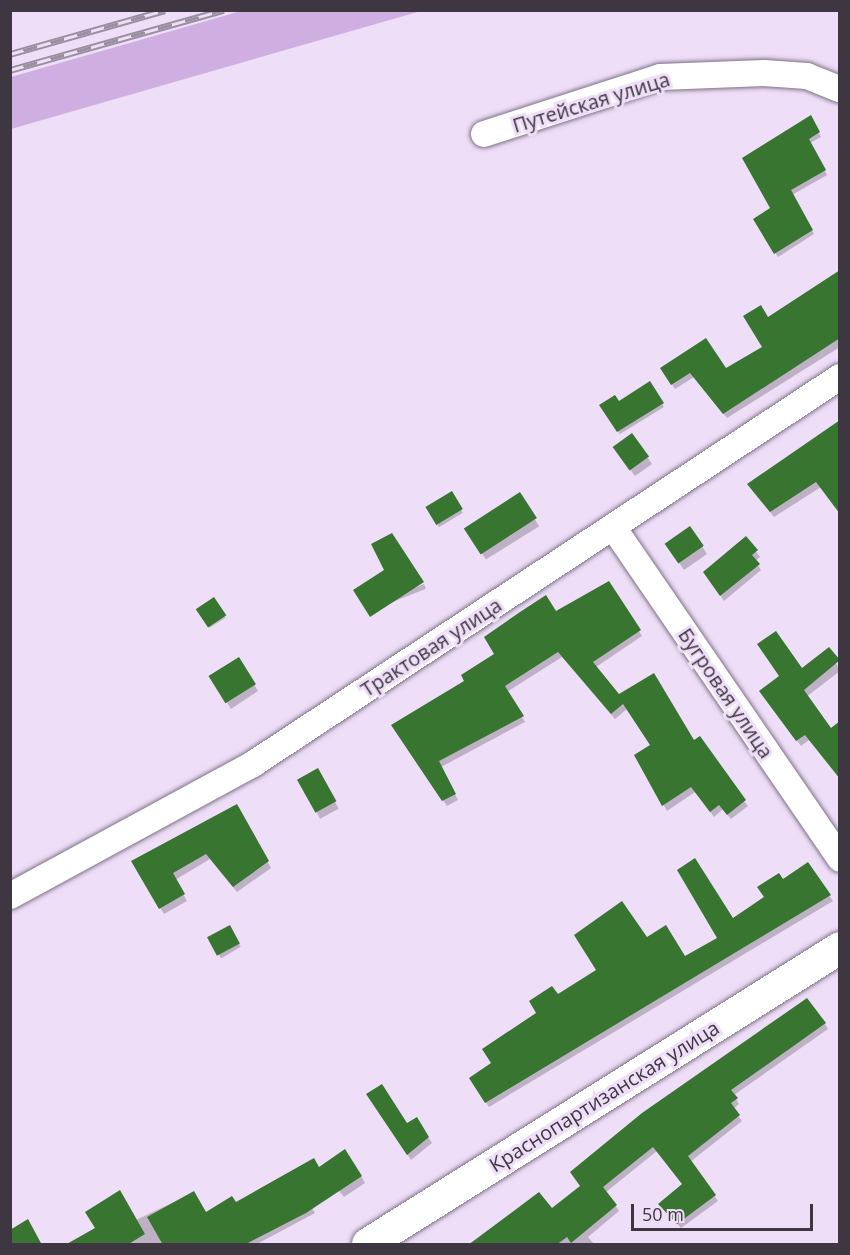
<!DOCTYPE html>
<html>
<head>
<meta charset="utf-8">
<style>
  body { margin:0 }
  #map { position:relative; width:850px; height:1255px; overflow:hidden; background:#eedef7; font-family:"Open Sans",sans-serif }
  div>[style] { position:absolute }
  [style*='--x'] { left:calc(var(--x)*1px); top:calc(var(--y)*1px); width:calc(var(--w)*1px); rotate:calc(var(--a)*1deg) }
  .green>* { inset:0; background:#cfafe1 }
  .shadow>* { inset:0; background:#0003; transform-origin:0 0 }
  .building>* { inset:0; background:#377530; transform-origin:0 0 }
  .roads { filter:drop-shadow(0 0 2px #7f7188) drop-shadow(0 0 2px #7f7188) }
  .minor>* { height:26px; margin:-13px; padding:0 13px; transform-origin:13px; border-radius:13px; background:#fff }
  .tertiary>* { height:32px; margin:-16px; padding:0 16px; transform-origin:16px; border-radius:16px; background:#fff }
  .rail>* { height:7px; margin-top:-3.5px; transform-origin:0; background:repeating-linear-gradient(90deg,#eedef7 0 14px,#9a8ea0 0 28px); box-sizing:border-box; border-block:2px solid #9a8ea0 }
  span { translate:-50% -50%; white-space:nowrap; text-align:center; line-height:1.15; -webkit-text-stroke:6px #eedef7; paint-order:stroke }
  .street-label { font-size:20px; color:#3e3742 }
  .frame { position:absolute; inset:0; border:12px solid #3e3742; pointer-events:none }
  .scale { position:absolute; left:631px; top:1204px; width:182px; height:27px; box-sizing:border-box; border:3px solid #3e3742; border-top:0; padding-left:8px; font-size:18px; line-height:21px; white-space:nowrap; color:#3e3742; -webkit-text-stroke:4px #eedef7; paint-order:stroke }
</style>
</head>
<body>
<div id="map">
  <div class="green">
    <i style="clip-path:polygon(241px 11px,421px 11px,11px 129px,11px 77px)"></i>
  </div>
  <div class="shadow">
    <i style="clip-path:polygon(810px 117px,821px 137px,810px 143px,827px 175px,792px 195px,814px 234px,778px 257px,755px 219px,772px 209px)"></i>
    <i style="clip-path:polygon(840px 282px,840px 347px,727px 418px,694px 377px,675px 389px,662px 369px,726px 370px,764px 347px,767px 319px)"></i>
    <i style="clip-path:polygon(650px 383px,664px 407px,620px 434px,601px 406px,619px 403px)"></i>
    <i style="clip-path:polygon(840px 421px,821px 487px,774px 517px,752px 490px)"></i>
    <i style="clip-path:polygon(632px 435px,652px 464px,635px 476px,619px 454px)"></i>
    <i style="left:451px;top:493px;width:23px;height:28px;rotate:59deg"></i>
    <i style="left:519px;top:494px;width:38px;height:63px;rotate:58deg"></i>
    <i style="clip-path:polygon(690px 528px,707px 554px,684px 570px,671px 551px)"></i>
    <i style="clip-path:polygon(746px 538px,760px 557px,755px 561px,761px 570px,724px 601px,708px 577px)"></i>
    <i style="clip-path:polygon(608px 583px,642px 636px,596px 667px,619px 696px,693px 742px,748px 806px,731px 819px,723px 809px,714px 817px,695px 792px,667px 811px,636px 755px,651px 746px,627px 709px,615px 719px,562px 657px,507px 692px,525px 722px,441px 767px,458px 800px,447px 806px,396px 731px,556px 613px)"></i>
    <i style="left:424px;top:584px;width:5px;height:62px;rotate:68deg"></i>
    <i style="left:214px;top:599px;width:22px;height:19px;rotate:58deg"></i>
    <i style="clip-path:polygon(829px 649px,840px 671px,806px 697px,831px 730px,840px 775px,809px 740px,801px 746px,765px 698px)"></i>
    <i style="clip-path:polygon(238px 659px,258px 691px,231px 709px,215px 684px)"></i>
    <i style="left:318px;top:770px;width:44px;height:21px;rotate:62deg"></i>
    <i style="clip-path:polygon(237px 806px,271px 868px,237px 892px,210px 859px,175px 880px,187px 901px,164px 914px,133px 862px)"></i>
    <i style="clip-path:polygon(808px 864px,833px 901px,489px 1107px,471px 1079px,493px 1064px,557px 996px,646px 939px,684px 958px,719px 939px,733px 920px)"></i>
    <i style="left:229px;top:927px;width:23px;height:23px;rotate:59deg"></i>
    <i style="clip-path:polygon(825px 1024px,828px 1029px,734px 1095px,739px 1104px,733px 1109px,742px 1121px,690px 1162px,718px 1201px,681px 1228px,660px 1204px,683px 1185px,657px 1151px,606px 1192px,619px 1211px,588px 1237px,594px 1244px,484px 1244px,551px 1210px)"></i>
    <i style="clip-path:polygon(371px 1100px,428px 1137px,432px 1143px,411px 1160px)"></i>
    <i style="clip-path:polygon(325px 1174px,361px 1176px,365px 1183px,344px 1197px)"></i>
    <i style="clip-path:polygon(193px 1193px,205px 1214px,235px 1204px,312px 1208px,315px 1213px,257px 1244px,85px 1244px)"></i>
  </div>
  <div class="building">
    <i style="clip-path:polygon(811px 115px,820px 132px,809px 139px,826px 170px,791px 190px,813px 230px,774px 254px,753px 219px,770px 208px,742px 158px)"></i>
    <i style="clip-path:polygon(840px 270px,840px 338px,723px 414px,690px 373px,671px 385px,660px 368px,706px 338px,726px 368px,762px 347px,743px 316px,761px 305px,768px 317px)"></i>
    <i style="clip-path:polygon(650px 381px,664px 403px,617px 432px,599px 405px,615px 395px,619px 401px)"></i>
    <i style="clip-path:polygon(840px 420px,840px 514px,816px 482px,770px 512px,747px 484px)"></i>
    <i style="left:632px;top:433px;width:29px;height:24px;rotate:54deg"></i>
    <i style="left:452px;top:491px;width:21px;height:31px;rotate:59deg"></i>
    <i style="left:520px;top:492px;width:31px;height:67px;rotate:57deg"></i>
    <i style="left:690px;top:526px;width:24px;height:31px;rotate:55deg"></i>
    <i style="clip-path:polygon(392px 533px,424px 582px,370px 617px,353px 590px,384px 570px,371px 544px)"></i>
    <i style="clip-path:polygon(746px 536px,758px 550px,752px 555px,760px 564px,720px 596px,703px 572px)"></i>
    <i style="clip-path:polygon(609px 581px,641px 630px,593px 662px,619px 694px,654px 673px,694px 740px,700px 736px,746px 800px,727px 815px,719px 805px,710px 812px,691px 787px,662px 806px,634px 755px,650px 745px,623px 704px,611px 714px,558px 652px,505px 686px,524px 716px,439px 761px,456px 794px,442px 801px,391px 725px,464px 681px,461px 675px,494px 654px,484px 637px,520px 612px,546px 595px,556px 611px)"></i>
    <i style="left:214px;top:597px;width:22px;height:22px;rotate:56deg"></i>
    <i style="clip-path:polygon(776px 631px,802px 668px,829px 647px,840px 660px,804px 690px,831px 728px,840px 721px,840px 779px,805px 735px,796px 741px,759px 691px,779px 676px,757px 644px)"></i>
    <i style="left:239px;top:657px;width:32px;height:36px;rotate:58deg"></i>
    <i style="left:318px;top:768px;width:38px;height:24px;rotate:61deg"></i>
    <i style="clip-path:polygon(237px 804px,269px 861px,233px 887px,206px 854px,173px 873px,185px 894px,159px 909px,131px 861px)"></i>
    <i style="clip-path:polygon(695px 858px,733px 918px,764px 897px,757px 887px,779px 873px,783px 879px,808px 862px,831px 895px,485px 1103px,469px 1078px,491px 1063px,482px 1049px,536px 1013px,529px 1001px,552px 986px,558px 994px,596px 970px,574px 935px,622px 901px,647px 937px,666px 925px,685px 956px,717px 938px,677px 870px)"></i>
    <i style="left:230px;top:925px;width:21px;height:26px;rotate:62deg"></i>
    <i style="clip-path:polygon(807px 998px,826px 1023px,731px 1090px,738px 1098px,731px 1103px,740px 1115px,688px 1156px,716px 1195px,677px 1224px,658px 1204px,682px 1184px,653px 1147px,603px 1187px,617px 1205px,571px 1243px,567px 1237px,556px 1245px,468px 1245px,539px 1192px,552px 1208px,580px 1186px,570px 1172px,642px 1113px)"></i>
    <i style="clip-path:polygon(382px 1084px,407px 1123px,417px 1117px,429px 1137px,407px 1155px,366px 1094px)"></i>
    <i style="clip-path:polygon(345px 1149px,362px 1176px,306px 1213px,244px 1245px,163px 1245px,147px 1217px,194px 1191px,206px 1212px,232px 1196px,236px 1202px,314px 1158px,319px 1167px)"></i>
    <i style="clip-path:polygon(120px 1190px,145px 1234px,127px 1245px,65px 1245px,95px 1228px,85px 1212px)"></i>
    <i style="clip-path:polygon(28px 1219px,42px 1245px,10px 1245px,10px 1230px)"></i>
  </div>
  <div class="roads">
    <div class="minor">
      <i style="--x:484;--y:134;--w:185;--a:-17.9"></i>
      <i style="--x:660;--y:77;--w:104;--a:-2.2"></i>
      <i style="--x:764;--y:73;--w:43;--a:4"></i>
      <i style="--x:807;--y:76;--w:35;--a:22"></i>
      <i style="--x:613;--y:527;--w:402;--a:55.6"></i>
      <i style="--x:10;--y:896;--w:277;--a:-28.5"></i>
      <i style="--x:253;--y:764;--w:703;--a:-33.4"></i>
    </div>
    <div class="tertiary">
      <i style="--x:368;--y:1244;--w:557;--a:-32.09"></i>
    </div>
  </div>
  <div class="rail">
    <i style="--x:10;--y:54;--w:161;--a:-15.8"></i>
    <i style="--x:10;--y:70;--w:222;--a:-15.7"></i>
  </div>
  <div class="street-label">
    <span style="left:591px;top:102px;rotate:-17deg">Путейская улица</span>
    <span style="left:431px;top:647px;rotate:-33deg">Трактовая улица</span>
    <span style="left:726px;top:693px;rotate:56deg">Бугровая улица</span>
    <span style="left:604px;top:1096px;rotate:-32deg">Краснопартизанская улица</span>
  </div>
  <div class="frame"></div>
  <div class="scale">50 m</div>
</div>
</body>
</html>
